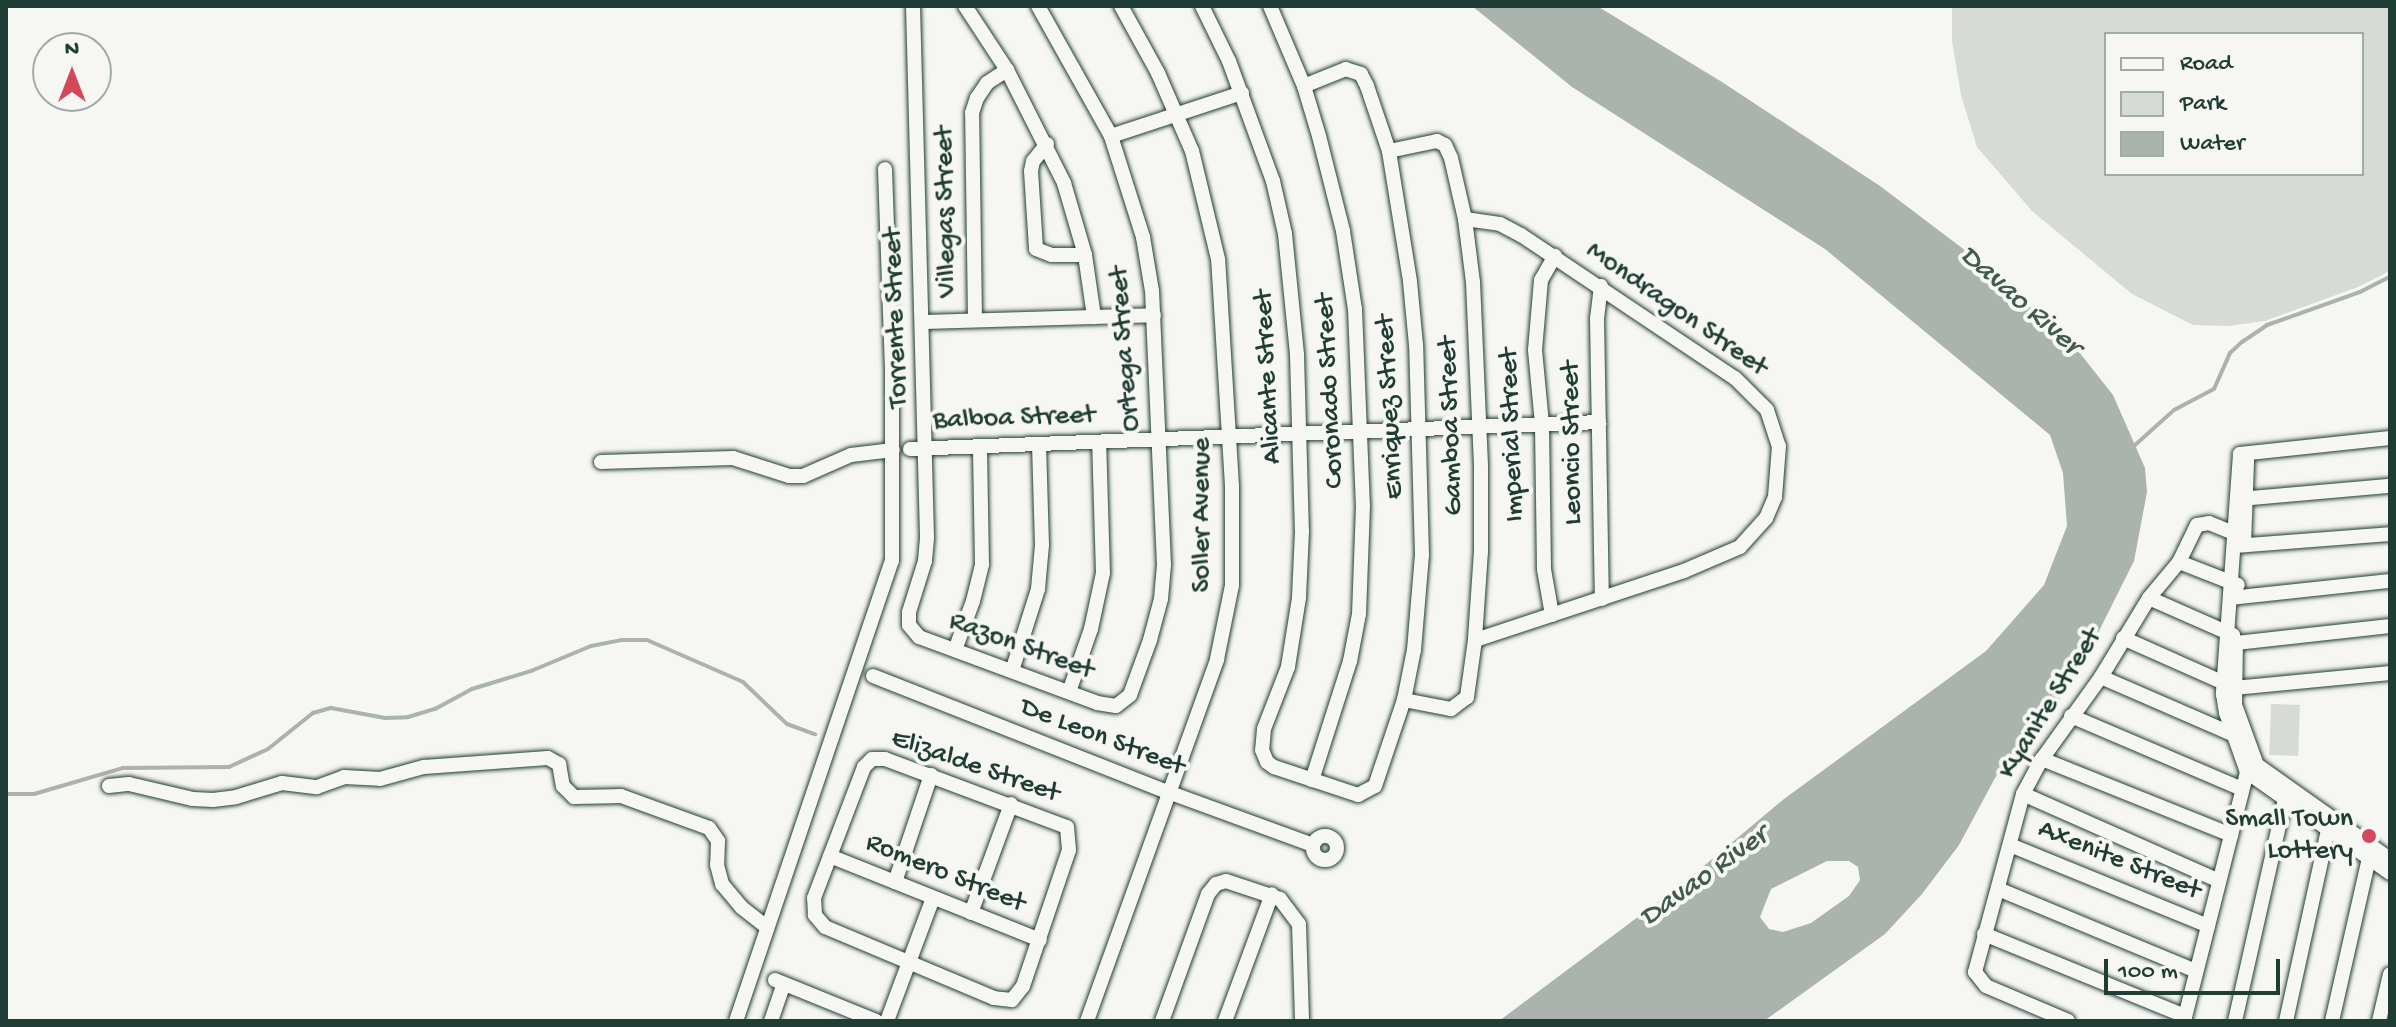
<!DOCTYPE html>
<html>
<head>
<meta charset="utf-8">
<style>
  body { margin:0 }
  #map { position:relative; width:2396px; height:1027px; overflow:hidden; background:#f6f6f2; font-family:"Gochi Hand",sans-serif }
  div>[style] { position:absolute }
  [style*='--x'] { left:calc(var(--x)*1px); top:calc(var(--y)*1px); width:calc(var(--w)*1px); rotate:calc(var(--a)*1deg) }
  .green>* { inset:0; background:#d6dbd6; transform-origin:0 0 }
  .water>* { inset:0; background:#aab3ae }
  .stream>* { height:4px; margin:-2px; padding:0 2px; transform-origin:2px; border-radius:2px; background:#aab3ae }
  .roads { filter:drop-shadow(0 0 2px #1f3d34) drop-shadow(0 0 2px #1f3d34) }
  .minor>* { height:14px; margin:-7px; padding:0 7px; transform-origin:7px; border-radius:7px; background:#f6f6f2 }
  .minor>.ring { margin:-7px; padding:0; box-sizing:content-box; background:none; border:14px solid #f6f6f2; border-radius:50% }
  .dots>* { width:22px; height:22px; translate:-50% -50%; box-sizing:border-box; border:4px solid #f6f6f2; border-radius:50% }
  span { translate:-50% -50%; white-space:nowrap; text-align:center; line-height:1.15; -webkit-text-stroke:8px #f6f6f2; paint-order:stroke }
  .street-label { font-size:28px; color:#1f3d34 }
  .poi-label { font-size:28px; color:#1f3d34 }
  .right { translate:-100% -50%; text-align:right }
  .water-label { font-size:30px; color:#425a52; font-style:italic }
  .frame { position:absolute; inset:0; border:8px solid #1f3d34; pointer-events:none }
  .legend { position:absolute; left:2104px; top:32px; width:260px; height:144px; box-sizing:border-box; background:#f6f6f2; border:2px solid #a0aca6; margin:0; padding:10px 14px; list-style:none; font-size:24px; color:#1f3d34 }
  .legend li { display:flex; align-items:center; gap:16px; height:40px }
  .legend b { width:40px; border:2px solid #a0aca6 }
  .north { position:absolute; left:32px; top:32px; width:80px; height:80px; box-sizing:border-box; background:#f6f6f2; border:2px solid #a0aca6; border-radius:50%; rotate:0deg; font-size:22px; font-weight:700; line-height:32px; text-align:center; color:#1f3d34 }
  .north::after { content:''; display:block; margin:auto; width:28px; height:36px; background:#d1495b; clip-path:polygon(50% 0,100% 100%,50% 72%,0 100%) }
  .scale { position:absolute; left:2104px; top:959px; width:176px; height:36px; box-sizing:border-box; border:4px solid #1f3d34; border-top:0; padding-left:10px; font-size:24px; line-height:28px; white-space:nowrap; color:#1f3d34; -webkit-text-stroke:6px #f6f6f2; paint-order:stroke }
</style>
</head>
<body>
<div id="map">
  <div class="green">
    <i style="clip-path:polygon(evenodd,1952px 6px,2390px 6px,2390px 271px,2358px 287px,2265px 321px,2228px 326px,2193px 325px,2132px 294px,2032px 211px,1977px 147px,1961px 95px,1952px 41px,1952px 6px,2106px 34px,2362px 34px,2362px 174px,2106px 174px,2106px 34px)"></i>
    <i style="left:2271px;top:704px;width:29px;height:51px;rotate:2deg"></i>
  </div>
  <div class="water">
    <i style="clip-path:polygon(evenodd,1472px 6px,1597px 6px,1722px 82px,1880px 186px,1974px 257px,2075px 347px,2113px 395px,2145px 468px,2147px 492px,2134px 561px,2075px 679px,1995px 778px,1959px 845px,1922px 894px,1885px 934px,1764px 1021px,1499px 1021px,1686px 881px,1784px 799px,1986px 651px,2044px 585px,2067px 526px,2063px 473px,2050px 435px,1825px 249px,1572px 87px,1472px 6px,1827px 861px,1849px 861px,1858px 867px,1860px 880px,1849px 896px,1811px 923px,1783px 932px,1769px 929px,1760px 917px,1771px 889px,1827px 861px)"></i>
  </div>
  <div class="stream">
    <i style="--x:2134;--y:446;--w:54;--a:-42"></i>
    <i style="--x:2174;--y:410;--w:45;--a:-27.7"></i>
    <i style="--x:2214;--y:389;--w:39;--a:-66"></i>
    <i style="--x:2230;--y:353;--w:16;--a:-43"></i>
    <i style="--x:2242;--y:342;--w:30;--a:-34"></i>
    <i style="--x:2267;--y:325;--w:99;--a:-19.5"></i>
    <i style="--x:2360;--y:292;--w:34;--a:-27"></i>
    <i style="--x:6;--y:794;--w:28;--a:0"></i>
    <i style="--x:34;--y:794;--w:93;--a:-16.3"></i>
    <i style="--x:123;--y:768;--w:106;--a:-0.5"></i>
    <i style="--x:229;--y:767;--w:43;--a:-24.8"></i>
    <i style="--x:268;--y:749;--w:58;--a:-38.7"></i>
    <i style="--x:313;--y:713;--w:19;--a:-16"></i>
    <i style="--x:331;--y:708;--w:55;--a:10.5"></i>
    <i style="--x:385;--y:718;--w:23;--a:-2"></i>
    <i style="--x:408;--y:717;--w:28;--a:-17"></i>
    <i style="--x:435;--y:709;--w:42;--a:-28.4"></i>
    <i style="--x:472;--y:689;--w:62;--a:-17"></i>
    <i style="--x:531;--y:671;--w:65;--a:-22.6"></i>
    <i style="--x:591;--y:646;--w:32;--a:-11"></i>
    <i style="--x:622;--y:640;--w:25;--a:0"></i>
    <i style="--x:647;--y:640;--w:105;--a:23.6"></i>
    <i style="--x:743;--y:682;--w:61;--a:43.7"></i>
    <i style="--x:787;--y:724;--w:30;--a:20"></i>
  </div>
  <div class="roads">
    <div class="minor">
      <i style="--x:913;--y:6;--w:532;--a:88.49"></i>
      <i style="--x:927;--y:538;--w:23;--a:95"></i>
      <i style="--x:925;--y:561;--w:53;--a:107.4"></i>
      <i style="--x:909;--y:612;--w:13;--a:90"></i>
      <i style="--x:909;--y:625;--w:16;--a:50"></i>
      <i style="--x:919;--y:637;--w:190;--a:20.3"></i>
      <i style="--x:1097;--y:703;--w:19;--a:9"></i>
      <i style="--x:1116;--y:706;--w:18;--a:-38"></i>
      <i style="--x:1130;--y:695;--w:59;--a:-70"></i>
      <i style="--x:1150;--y:640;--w:42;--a:-75"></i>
      <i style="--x:1161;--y:599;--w:34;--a:-85"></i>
      <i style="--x:1164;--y:565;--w:274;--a:-92.5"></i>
      <i style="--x:1152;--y:291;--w:55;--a:-99.5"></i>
      <i style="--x:1143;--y:237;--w:106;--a:-107.6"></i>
      <i style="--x:1111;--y:136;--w:149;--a:-119.3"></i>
      <i style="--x:965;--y:6;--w:77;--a:56.7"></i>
      <i style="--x:1007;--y:70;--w:127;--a:63.2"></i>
      <i style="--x:1064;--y:183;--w:75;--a:73.7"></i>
      <i style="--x:1085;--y:255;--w:63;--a:81.7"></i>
      <i style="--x:1202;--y:6;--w:61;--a:63.9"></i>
      <i style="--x:1229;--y:61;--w:128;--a:69.9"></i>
      <i style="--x:1273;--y:181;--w:54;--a:77.2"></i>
      <i style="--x:1285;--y:234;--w:122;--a:84.3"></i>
      <i style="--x:1297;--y:355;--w:176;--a:88.4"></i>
      <i style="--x:1302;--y:531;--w:67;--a:92.6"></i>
      <i style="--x:1299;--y:598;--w:70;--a:99.1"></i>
      <i style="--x:1288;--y:667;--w:66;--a:111.2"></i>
      <i style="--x:1264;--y:729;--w:21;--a:95"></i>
      <i style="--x:1262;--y:750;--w:13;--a:67"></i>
      <i style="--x:1267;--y:762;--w:9;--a:36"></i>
      <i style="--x:1274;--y:767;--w:89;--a:18.4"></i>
      <i style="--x:1358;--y:795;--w:19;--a:-28"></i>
      <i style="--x:1375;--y:786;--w:91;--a:-71.4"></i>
      <i style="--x:1404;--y:700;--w:51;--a:-78.7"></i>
      <i style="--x:1414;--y:650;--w:95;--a:-85.2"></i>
      <i style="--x:1422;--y:555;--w:210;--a:-91.6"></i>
      <i style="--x:1416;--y:345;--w:64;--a:-95.4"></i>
      <i style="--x:1410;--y:281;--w:132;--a:-99.2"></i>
      <i style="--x:1389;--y:151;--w:69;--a:-108.7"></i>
      <i style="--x:1367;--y:86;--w:13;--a:-117"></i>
      <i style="--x:1361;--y:74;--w:16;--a:-162"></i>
      <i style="--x:1346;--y:69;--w:45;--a:158"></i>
      <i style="--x:1270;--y:6;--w:87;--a:67"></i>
      <i style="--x:1304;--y:86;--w:52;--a:73.3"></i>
      <i style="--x:1319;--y:136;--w:98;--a:75.8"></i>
      <i style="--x:1343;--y:231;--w:79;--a:81.3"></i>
      <i style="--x:1355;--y:309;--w:197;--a:87.7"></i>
      <i style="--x:1363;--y:506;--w:108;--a:92.1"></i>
      <i style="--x:1359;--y:614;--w:48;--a:100.8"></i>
      <i style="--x:1350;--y:661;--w:125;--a:107.7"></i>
      <i style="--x:1111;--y:136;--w:138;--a:-18.2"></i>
      <i style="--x:1047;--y:144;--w:22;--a:129"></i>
      <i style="--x:1033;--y:161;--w:10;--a:101"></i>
      <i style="--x:1031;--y:171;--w:78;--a:86.3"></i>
      <i style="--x:1036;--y:249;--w:17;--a:21"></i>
      <i style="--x:1052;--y:255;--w:33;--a:0"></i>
      <i style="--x:1389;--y:151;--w:49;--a:-11.8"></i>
      <i style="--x:1437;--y:141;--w:9;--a:27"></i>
      <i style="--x:1445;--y:145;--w:14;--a:65"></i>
      <i style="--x:1451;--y:158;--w:63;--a:77.1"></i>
      <i style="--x:1465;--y:219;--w:64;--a:82.8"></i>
      <i style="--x:1473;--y:282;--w:185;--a:87.5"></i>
      <i style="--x:1481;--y:467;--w:84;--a:90"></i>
      <i style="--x:1481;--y:551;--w:89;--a:93.9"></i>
      <i style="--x:1475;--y:640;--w:58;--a:98"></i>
      <i style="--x:1467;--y:697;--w:20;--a:143"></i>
      <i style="--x:1451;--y:709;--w:48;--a:-169.2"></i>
      <i style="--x:1465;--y:219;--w:35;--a:8"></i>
      <i style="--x:1500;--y:224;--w:24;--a:28"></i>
      <i style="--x:1521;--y:235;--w:257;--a:33.8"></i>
      <i style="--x:1735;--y:378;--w:45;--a:45"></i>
      <i style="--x:1767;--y:410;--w:38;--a:72"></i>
      <i style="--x:1779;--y:446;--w:51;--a:94.5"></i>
      <i style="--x:1775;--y:497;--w:23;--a:113"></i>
      <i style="--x:1766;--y:518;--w:39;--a:132"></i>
      <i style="--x:1740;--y:547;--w:61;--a:156.8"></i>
      <i style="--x:1684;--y:571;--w:220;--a:161.7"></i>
      <i style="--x:1601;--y:286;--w:33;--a:97"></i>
      <i style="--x:1597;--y:319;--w:280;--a:89"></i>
      <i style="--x:975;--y:320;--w:207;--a:-90.8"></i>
      <i style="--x:972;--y:113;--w:16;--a:-72"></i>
      <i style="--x:977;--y:98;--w:18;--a:-56"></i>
      <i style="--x:987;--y:83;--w:24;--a:-33"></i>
      <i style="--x:923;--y:322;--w:231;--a:-1.7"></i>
      <i style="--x:2390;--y:438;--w:151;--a:173.9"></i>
      <i style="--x:2240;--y:454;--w:241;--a:94.1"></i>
      <i style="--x:2223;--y:694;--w:19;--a:81"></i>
      <i style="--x:2226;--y:713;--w:63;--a:70.4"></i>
      <i style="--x:2247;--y:772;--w:175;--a:35.2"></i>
      <i style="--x:910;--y:449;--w:690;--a:-2.24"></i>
      <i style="--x:601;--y:462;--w:132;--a:-1.7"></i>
      <i style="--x:733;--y:458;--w:59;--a:17.8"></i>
      <i style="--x:789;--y:476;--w:14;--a:0"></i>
      <i style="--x:803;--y:476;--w:52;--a:-23.6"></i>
      <i style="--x:851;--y:455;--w:42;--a:-6.8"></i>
      <i style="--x:2240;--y:499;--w:151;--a:-5"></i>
      <i style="--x:2244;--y:544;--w:83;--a:-87.9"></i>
      <i style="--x:2235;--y:546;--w:155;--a:-4.4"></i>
      <i style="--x:2179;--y:562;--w:63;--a:21.3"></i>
      <i style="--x:2149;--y:598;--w:92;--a:23.8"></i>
      <i style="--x:2230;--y:598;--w:161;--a:-6.1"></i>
      <i style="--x:1552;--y:615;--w:47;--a:-99.9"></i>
      <i style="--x:1544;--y:569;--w:145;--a:-90.8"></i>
      <i style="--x:1542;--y:424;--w:74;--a:-95.4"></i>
      <i style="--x:1535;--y:350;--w:70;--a:-85.1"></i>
      <i style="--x:1541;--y:280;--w:28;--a:-60"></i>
      <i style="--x:2123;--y:638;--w:111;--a:24"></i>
      <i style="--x:2236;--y:641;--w:64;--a:90.9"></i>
      <i style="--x:2235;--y:705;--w:64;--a:69.9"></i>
      <i style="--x:2257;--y:765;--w:163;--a:35.3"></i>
      <i style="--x:2227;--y:644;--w:164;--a:-6.3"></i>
      <i style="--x:955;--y:650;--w:52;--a:-69.8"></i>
      <i style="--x:973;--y:601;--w:38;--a:-76"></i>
      <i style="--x:982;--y:564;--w:117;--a:-91"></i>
      <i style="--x:1012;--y:671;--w:86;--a:-72.4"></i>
      <i style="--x:1038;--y:589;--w:44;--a:-84.8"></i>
      <i style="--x:1042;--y:545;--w:101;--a:-91.7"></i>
      <i style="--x:873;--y:676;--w:317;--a:21.5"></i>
      <i style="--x:1168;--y:792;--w:154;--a:20.1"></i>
      <i style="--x:2101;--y:677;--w:143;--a:23.5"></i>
      <i style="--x:2234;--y:688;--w:157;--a:-5.5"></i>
      <i style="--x:1069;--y:692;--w:67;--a:-70.8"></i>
      <i style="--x:1091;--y:629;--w:57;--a:-77.9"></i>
      <i style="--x:1103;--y:573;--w:131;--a:-91.7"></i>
      <i style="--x:2071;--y:716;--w:186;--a:23.1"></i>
      <i style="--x:872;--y:759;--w:13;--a:0"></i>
      <i style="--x:885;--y:759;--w:194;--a:20.5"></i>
      <i style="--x:1067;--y:827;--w:23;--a:85"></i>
      <i style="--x:1069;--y:850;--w:144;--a:108.7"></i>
      <i style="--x:1023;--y:986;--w:18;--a:128"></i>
      <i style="--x:1012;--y:1000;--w:18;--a:-174"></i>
      <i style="--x:994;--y:998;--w:183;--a:-157.2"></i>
      <i style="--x:825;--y:927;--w:16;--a:-130"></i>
      <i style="--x:815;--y:915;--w:17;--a:-93"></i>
      <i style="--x:814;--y:898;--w:140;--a:-69.1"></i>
      <i style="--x:864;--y:767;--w:11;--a:-45"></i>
      <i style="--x:2042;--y:759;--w:204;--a:21.9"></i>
      <i style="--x:109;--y:786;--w:20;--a:-6"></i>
      <i style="--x:129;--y:784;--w:66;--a:13.2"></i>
      <i style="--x:193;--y:799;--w:20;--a:3"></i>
      <i style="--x:213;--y:800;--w:23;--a:-7"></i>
      <i style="--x:236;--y:797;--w:48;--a:-16.9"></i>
      <i style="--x:282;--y:783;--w:35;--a:7"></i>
      <i style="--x:317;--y:787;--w:29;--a:-20"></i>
      <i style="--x:344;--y:777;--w:36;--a:3"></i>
      <i style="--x:380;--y:779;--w:46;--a:-15.3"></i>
      <i style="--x:424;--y:767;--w:124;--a:-4.2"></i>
      <i style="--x:548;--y:758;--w:13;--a:29"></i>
      <i style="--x:559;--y:764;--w:22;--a:80"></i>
      <i style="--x:563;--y:786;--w:16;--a:45"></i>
      <i style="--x:574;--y:797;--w:47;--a:-1.2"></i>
      <i style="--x:621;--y:796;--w:94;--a:20"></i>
      <i style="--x:709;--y:828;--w:16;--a:55"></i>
      <i style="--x:718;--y:841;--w:24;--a:92"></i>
      <i style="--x:717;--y:865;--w:20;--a:75"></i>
      <i style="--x:722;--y:884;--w:30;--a:50"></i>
      <i style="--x:741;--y:907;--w:33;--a:38"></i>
      <i style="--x:2023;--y:794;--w:214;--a:23.9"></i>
      <i class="ring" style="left:1313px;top:836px;width:10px;height:10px"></i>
      <i style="--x:2010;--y:845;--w:214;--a:22.2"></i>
      <i style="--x:830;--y:856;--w:226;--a:21.8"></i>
      <i style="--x:895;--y:882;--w:113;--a:-71.4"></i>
      <i style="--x:1998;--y:889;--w:214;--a:22.5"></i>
      <i style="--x:971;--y:913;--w:116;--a:-69.8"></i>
      <i style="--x:1984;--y:934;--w:217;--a:22.2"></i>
      <i style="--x:775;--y:980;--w:109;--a:22.1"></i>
      <i style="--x:736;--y:1021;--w:486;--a:-71.3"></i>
      <i style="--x:892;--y:561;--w:191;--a:-90"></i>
      <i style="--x:892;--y:370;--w:201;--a:-92"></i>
      <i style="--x:771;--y:1021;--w:39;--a:-71"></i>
      <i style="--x:887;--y:1021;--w:131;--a:-69.5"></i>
      <i style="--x:1087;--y:1021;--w:385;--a:-70.2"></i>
      <i style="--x:1217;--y:659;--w:76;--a:-78.5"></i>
      <i style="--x:1232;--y:585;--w:99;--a:-90"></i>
      <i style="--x:1232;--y:486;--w:227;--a:-93.5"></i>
      <i style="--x:1218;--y:259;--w:111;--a:-103.5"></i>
      <i style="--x:1192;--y:151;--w:85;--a:-113.6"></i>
      <i style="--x:1158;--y:73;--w:77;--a:-118.9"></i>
      <i style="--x:1162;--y:1021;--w:135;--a:-70.1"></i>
      <i style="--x:1208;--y:894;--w:13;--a:-51"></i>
      <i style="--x:1216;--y:884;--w:10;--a:-17"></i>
      <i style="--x:1226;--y:881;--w:57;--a:18.4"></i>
      <i style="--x:1280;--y:899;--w:31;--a:53"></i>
      <i style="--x:1299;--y:924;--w:97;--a:88.2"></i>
      <i style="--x:1225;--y:1021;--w:135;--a:-69.7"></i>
      <i style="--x:2068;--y:1021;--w:89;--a:-156.9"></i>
      <i style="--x:1986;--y:986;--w:18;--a:-128"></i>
      <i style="--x:1975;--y:972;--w:184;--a:-74.9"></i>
      <i style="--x:2023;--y:794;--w:40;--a:-62"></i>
      <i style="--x:2042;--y:759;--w:101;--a:-54.3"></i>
      <i style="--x:2101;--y:677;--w:92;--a:-58.7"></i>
      <i style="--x:2149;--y:598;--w:47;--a:-50.2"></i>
      <i style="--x:2179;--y:562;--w:41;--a:-64.1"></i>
      <i style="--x:2197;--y:525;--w:12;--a:-9"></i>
      <i style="--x:2209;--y:523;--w:38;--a:22"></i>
      <i style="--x:2184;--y:1021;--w:257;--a:-75.8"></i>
      <i style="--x:2235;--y:1021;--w:227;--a:-77.3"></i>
      <i style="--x:2286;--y:1021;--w:196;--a:-77.6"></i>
      <i style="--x:2332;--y:1021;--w:167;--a:-77.2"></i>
      <i style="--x:2379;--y:1021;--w:48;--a:-76.8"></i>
    </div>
  </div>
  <div class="dots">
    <i style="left:2369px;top:836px;background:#d1495b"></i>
  </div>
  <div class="street-label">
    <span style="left:947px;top:212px;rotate:-91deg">Villegas Street</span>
    <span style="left:1676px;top:310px;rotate:35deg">Mondragon Street</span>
    <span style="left:897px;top:318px;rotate:-92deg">Torrente Street</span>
    <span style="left:1126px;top:349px;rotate:-94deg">Ortega Street</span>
    <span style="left:1269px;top:377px;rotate:-93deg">Alicante Street</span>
    <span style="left:1331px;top:391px;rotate:-93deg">Coronado Street</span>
    <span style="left:1391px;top:407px;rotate:-93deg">Enriquez Street</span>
    <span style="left:1014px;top:419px;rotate:-2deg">Balboa Street</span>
    <span style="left:1452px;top:426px;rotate:-92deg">Gamboa Street</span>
    <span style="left:1513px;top:435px;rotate:-92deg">Imperial Street</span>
    <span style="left:1573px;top:443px;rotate:-91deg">Leoncio Street</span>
    <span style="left:1203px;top:515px;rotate:-90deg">Soller Avenue</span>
    <span style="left:1021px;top:647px;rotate:20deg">Razon Street</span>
    <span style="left:2051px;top:704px;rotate:-58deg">Kyanite Street</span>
    <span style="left:1102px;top:738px;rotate:21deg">De Leon Street</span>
    <span style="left:975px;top:767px;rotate:19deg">Elizalde Street</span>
    <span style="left:2119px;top:861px;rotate:22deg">Axenite Street</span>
    <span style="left:945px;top:874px;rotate:22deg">Romero Street</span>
  </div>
  <div class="poi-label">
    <span class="right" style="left:2353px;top:836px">Small Town<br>Lottery</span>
  </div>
  <div class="water-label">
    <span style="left:2019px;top:302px;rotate:41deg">Davao River</span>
    <span style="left:1705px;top:878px;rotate:-36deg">Davao River</span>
  </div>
  <div class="frame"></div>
  <ul class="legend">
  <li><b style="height:10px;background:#f6f6f2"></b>Road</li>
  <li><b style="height:22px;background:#d6dbd6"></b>Park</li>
  <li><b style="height:22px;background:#aab3ae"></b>Water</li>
  </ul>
  <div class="north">N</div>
  <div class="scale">100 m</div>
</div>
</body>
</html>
